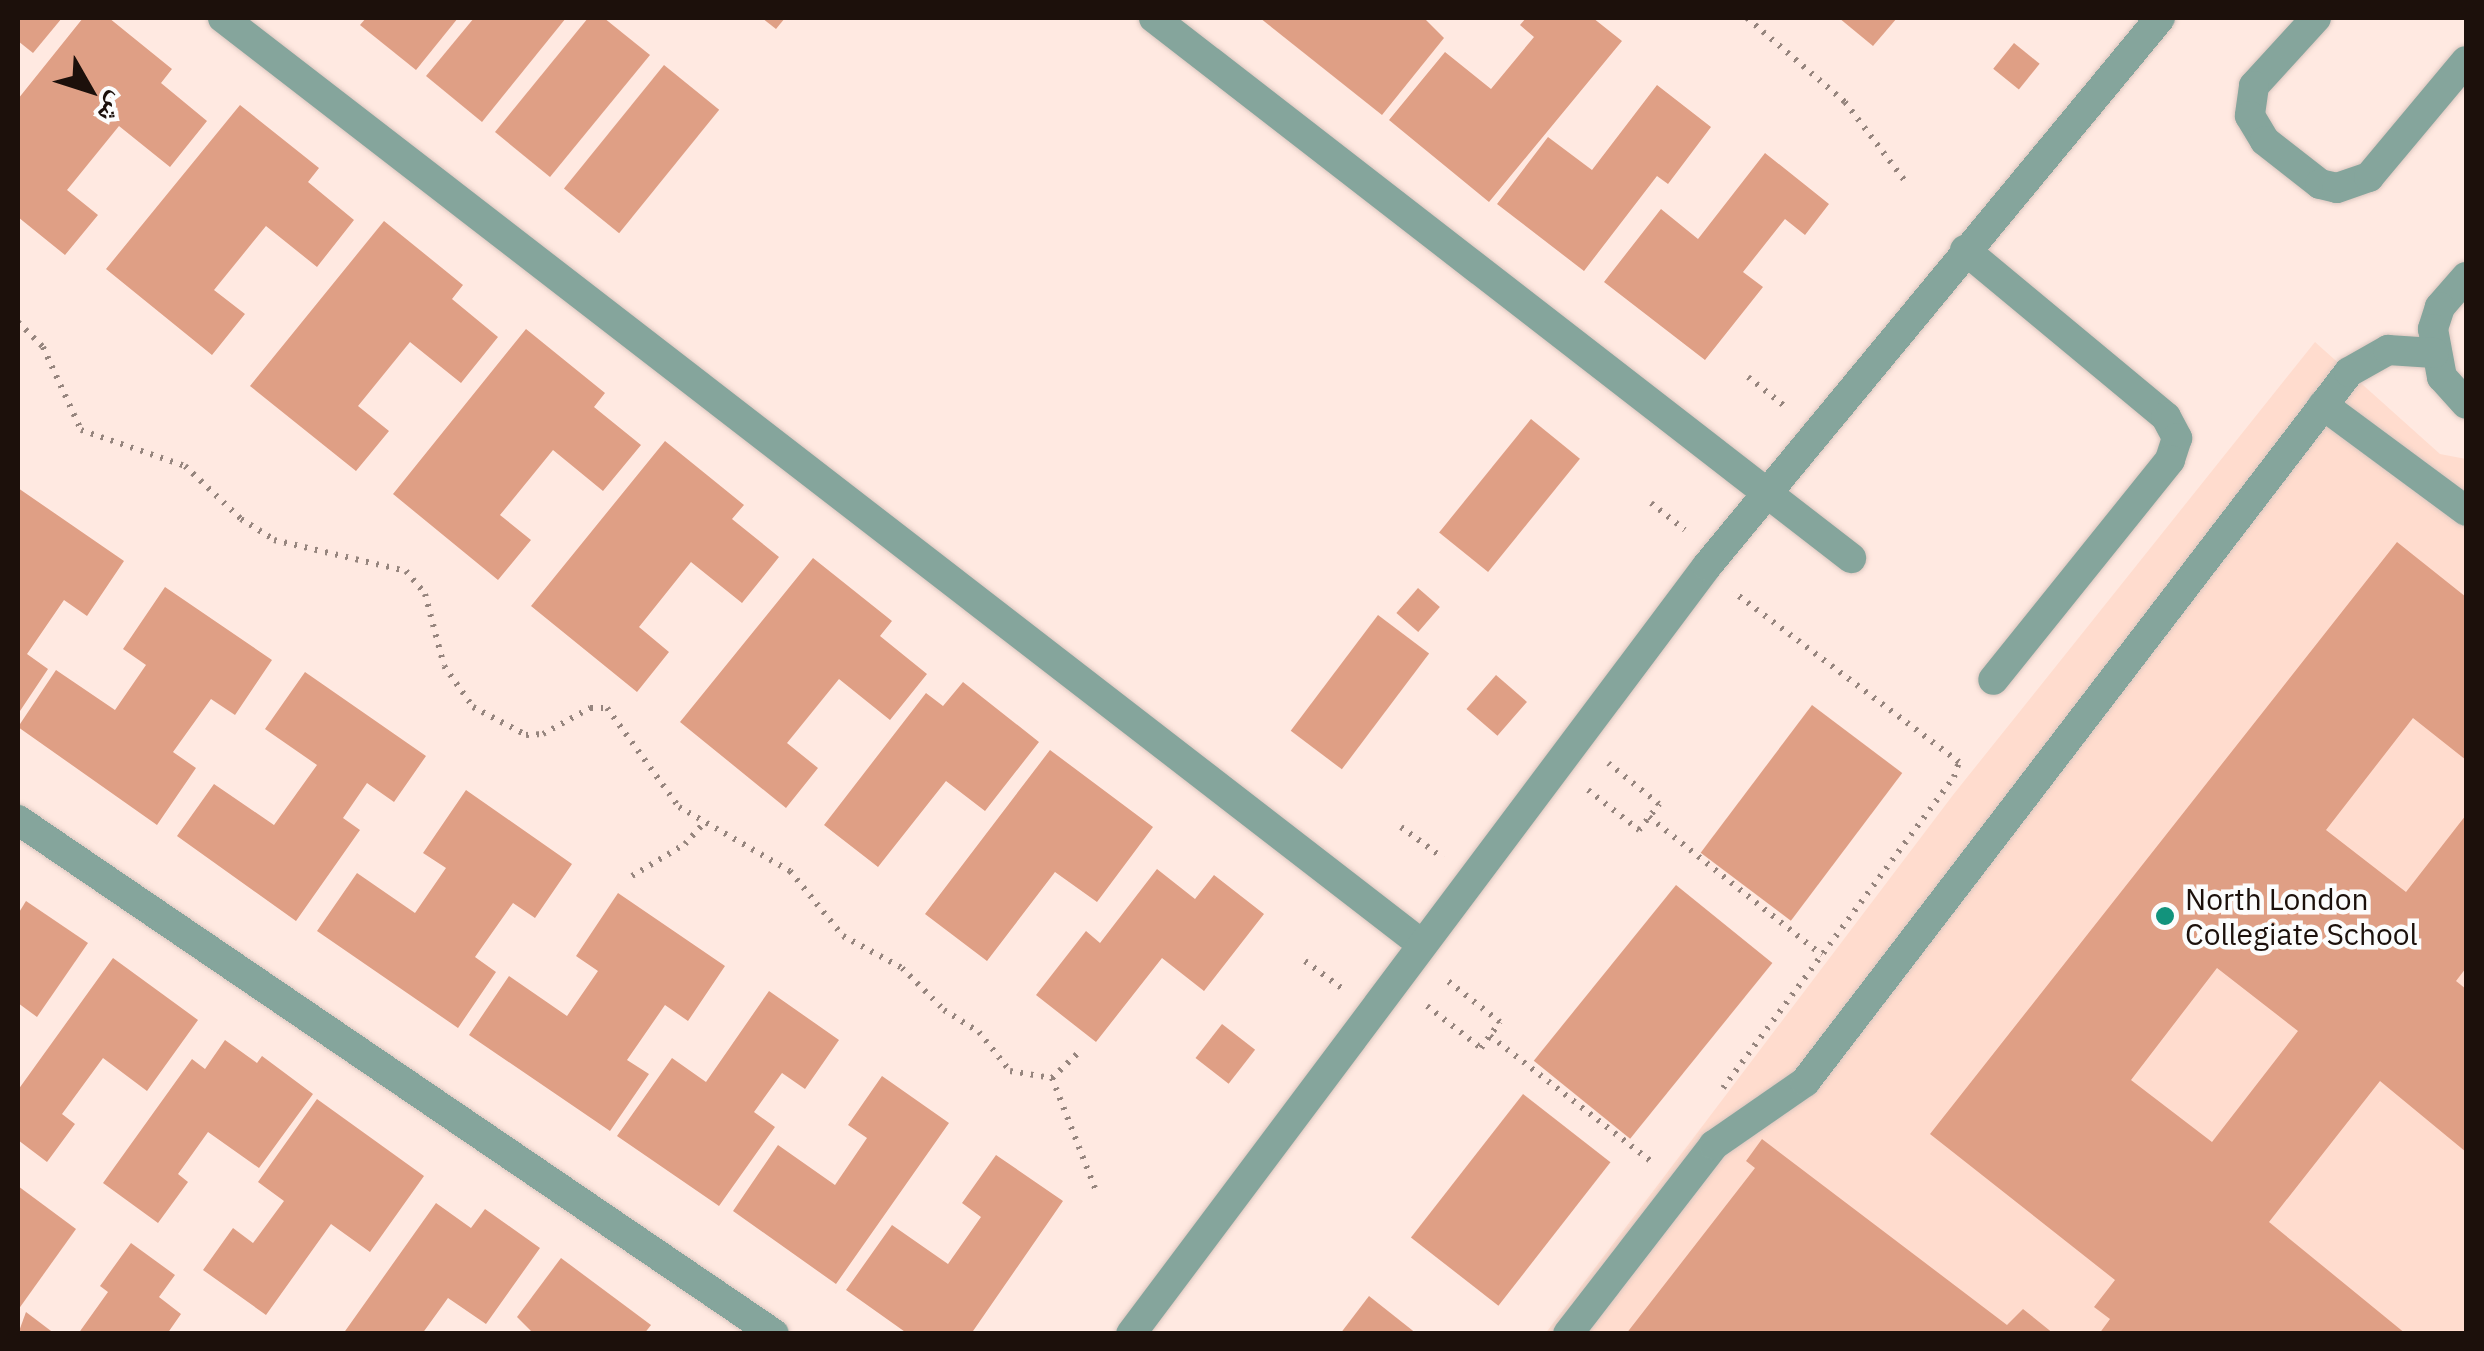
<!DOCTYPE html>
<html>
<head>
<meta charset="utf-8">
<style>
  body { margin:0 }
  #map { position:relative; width:2484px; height:1351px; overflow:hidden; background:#ffe9e1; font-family:"IBM Plex Sans","Noto Naskh Arabic",sans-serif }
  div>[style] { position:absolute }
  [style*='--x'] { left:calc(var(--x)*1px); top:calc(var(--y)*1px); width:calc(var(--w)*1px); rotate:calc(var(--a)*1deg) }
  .built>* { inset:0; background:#ffdcce }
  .building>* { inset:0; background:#df9f85; transform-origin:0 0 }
  .path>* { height:6px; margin-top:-3px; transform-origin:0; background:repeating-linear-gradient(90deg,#96857e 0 2.5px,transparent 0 10.5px) }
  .roads { filter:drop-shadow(0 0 2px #dbc6bf) drop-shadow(0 0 2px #dbc6bf) }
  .minor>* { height:30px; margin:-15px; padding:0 15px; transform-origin:15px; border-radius:15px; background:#85a59c }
  .dots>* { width:28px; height:28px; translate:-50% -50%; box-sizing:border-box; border:5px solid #fcfcfc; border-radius:50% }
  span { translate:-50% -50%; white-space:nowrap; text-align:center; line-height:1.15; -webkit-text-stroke:9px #fcfcfc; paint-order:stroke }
  .poi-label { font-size:30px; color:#1c100b }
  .left { translate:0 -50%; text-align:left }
  .frame { position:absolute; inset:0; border:20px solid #1c100b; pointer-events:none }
  .north { position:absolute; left:40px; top:40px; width:100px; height:100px; -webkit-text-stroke:8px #fcfcfc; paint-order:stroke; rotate:129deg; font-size:28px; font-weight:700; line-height:40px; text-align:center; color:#1c100b }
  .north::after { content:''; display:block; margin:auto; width:35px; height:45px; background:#1c100b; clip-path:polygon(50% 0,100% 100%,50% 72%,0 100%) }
</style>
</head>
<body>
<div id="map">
  <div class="built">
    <i style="clip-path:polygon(2315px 342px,2440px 454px,2466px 459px,2466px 1333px,1545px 1334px,1953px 795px)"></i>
  </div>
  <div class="building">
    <i style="clip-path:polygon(18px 18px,62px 18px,33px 53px,18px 41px)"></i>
    <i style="clip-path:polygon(83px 18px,109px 18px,172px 69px,161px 83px,207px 121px,170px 167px,119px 126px,67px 190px,98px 215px,65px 255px,18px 217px,18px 99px)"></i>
    <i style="clip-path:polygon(366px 18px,458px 18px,416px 70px,360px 25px)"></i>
    <i style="clip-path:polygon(474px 18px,566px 18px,482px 122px,426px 76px)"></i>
    <i style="clip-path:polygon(588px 18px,604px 18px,650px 55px,550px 177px,495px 132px)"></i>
    <i style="clip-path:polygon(762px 18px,785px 18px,776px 29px)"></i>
    <i style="clip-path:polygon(1260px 18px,1424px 18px,1444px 38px,1382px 115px)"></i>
    <i style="clip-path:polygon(1526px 18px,1593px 18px,1622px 41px,1489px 202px,1389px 120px,1445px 52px,1491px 89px,1534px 37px,1520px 25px)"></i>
    <i style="clip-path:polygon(1839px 18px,1897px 18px,1873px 46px)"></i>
    <i style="left:2014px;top:43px;width:33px;height:33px;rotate:39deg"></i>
    <i style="left:664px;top:65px;width:71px;height:159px;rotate:39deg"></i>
    <i style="clip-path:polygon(1657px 85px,1711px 127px,1668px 184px,1657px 176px,1584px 271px,1497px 204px,1548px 137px,1592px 170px)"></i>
    <i style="clip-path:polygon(240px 105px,319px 168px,308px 182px,354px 220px,317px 267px,266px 226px,214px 290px,245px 314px,212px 355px,106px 269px)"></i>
    <i style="clip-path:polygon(1765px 153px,1829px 204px,1805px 235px,1785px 219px,1743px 272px,1763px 287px,1705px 360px,1604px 282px,1661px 209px,1698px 239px)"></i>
    <i style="clip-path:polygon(384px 221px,463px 285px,452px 299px,498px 337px,461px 383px,410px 342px,358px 406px,389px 431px,356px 471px,250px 386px)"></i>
    <i style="clip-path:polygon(526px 329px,605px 393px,594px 407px,641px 445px,603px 491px,553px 450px,500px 515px,531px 540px,498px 580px,393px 494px)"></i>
    <i style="left:1531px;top:419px;width:63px;height:146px;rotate:39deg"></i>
    <i style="clip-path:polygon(665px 441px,744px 505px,732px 519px,779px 557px,742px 603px,691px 562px,639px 627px,669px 652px,637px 692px,531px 606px)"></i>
    <i style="clip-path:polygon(18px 488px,124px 561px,87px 616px,64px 600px,27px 654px,48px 669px,18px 714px)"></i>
    <i style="clip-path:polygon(evenodd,2397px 542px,2466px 597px,2466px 760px,2413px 718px,2326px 830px,2406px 892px,2466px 815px,2466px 968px,2456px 981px,2466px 989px,2466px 1152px,2380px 1081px,2269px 1222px,2406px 1334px,2099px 1334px,2110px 1319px,2094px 1307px,2115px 1280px,1930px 1134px,2397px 542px,2217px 968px,2298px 1031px,2212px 1142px,2131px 1080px,2217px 968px)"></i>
    <i style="clip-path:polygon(813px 558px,892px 621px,880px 636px,927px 674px,890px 720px,839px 679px,787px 743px,818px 768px,786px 808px,680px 722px)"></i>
    <i style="clip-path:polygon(165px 587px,272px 660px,235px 715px,211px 699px,173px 752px,196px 768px,157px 825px,18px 727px,56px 670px,115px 710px,146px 665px,123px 649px)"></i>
    <i style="left:1418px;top:588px;width:29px;height:33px;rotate:41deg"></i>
    <i style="left:1378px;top:615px;width:64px;height:145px;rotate:37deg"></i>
    <i style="clip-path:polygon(305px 672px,426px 756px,394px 802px,367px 783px,343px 818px,360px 830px,296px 921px,177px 836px,214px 784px,274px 825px,317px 765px,265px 729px)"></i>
    <i style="left:1496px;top:675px;width:41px;height:45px;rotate:41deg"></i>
    <i style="clip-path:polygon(963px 682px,1039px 742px,985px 811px,946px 781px,878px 867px,824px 825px,926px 693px,943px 706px)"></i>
    <i style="left:1812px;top:705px;width:113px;height:185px;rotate:37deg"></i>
    <i style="clip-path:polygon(1050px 750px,1153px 827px,1097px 902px,1055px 872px,987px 961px,925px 914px)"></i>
    <i style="clip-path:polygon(466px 790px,572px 864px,535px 918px,513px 903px,475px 957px,496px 972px,458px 1028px,317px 931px,357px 873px,415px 913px,446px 868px,423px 853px)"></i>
    <i style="clip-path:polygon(1157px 869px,1195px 899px,1214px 875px,1264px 914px,1204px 991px,1162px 958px,1096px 1042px,1036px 995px,1086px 931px,1100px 943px)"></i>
    <i style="left:1676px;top:885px;width:124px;height:226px;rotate:39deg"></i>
    <i style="clip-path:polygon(618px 893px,725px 966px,688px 1021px,665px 1005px,627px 1060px,649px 1074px,610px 1131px,469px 1035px,509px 976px,567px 1016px,598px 971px,576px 956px)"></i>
    <i style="clip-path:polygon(26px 901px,88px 943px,37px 1017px,18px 1003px,18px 914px)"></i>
    <i style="clip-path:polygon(113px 958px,198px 1020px,147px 1091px,103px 1058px,62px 1114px,75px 1124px,47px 1162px,18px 1140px,18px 1090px)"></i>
    <i style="clip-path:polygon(769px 991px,839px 1040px,805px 1089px,782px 1073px,754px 1112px,775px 1127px,719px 1206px,617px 1136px,672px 1058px,706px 1082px)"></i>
    <i style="left:1222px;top:1024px;width:42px;height:43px;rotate:38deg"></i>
    <i style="clip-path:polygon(225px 1040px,257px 1063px,262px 1056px,313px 1094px,259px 1168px,208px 1132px,178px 1174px,188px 1182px,158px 1223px,103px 1183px,192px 1059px,205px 1069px)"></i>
    <i style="clip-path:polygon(882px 1076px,949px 1123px,836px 1284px,733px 1211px,778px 1145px,835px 1185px,867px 1138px,848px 1125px)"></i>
    <i style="left:1523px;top:1094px;width:111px;height:182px;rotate:38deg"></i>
    <i style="clip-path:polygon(317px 1099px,424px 1176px,370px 1252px,331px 1224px,266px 1315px,203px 1270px,233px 1228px,253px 1243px,284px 1201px,258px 1182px)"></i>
    <i style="clip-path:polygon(1762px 1139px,2007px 1325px,2023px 1309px,2054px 1334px,1626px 1334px,1755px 1168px,1746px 1161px)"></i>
    <i style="clip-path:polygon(996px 1155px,1063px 1201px,971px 1334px,908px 1334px,846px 1290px,892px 1225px,948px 1264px,981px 1217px,962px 1203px)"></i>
    <i style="clip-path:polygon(18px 1186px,76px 1229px,18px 1310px)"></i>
    <i style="clip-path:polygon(436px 1203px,471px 1228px,485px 1209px,540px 1248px,486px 1324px,448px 1298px,422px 1334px,343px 1334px)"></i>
    <i style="clip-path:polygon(131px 1243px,175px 1275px,159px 1297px,181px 1314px,167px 1334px,78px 1334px,108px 1292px,100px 1286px)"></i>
    <i style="clip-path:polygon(561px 1258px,651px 1325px,644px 1334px,534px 1334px,517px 1317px)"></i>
    <i style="clip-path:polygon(1369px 1296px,1417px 1334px,1340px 1334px)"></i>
    <i style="clip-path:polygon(26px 1312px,55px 1334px,18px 1334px)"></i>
  </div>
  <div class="path">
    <i style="--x:1747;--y:18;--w:129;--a:40.6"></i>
    <i style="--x:1845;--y:102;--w:104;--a:52.8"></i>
    <i style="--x:18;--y:322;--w:35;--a:45"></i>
    <i style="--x:43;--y:347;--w:91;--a:65.4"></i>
    <i style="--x:81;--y:430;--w:110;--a:19.1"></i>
    <i style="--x:185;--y:466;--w:77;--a:43.4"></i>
    <i style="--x:241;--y:519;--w:39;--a:32"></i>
    <i style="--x:274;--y:540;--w:136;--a:13.2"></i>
    <i style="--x:406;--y:571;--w:30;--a:50"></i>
    <i style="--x:425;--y:594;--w:74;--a:75.2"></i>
    <i style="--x:444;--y:666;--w:50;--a:54.7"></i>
    <i style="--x:473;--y:707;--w:60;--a:27.8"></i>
    <i style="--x:526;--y:735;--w:17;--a:-3"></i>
    <i style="--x:543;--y:734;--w:54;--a:-29"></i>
    <i style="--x:590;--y:708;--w:17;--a:0"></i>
    <i style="--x:607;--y:708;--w:122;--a:54"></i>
    <i style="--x:679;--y:807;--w:128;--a:30"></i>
    <i style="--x:790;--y:871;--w:84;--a:50.8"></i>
    <i style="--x:843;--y:936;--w:67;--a:28.5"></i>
    <i style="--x:902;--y:968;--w:59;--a:45"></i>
    <i style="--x:944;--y:1010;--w:41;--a:32.2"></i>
    <i style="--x:979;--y:1032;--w:50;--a:51.5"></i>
    <i style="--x:1010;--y:1071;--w:43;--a:9.5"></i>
    <i style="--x:1052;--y:1078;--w:37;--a:-44"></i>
    <i style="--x:1748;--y:377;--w:50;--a:38.5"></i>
    <i style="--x:1651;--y:503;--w:43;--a:38.5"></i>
    <i style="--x:1588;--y:790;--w:65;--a:38.1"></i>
    <i style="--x:1639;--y:830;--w:33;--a:-52"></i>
    <i style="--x:1659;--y:804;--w:65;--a:-141.2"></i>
    <i style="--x:1649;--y:817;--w:221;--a:38.6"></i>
    <i style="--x:1401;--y:827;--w:52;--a:36.4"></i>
    <i style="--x:632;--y:876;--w:62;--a:-31.1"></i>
    <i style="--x:685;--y:844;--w:31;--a:-48"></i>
    <i style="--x:1305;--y:961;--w:49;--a:36.6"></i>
    <i style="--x:1427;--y:1006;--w:68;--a:37.9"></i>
    <i style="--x:1481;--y:1048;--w:32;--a:-54"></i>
    <i style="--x:1500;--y:1022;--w:71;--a:-141.8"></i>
    <i style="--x:1490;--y:1036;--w:207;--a:37.9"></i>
    <i style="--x:1052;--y:1078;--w:121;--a:68.7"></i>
    <i style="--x:1723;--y:1088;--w:387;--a:-53.4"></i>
    <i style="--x:1954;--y:777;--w:16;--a:-72"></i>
    <i style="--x:1959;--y:762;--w:283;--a:-143"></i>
  </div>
  <div class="roads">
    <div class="minor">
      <i style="--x:223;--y:18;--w:1511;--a:37.69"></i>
      <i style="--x:1154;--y:18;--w:882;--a:37.77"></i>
      <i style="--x:2316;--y:18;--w:92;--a:132.4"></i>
      <i style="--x:2254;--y:86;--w:30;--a:98"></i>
      <i style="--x:2250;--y:116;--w:29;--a:59"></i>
      <i style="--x:2265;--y:141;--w:70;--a:38"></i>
      <i style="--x:2320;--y:184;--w:17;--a:13"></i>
      <i style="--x:2337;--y:188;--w:34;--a:-19"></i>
      <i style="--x:2369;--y:177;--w:151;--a:-50.1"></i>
      <i style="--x:1965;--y:250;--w:261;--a:39.7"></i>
      <i style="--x:2166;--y:417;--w:24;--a:62"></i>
      <i style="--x:2177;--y:438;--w:23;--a:108"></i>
      <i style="--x:2170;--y:460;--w:282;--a:128.8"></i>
      <i style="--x:2466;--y:277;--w:40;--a:131"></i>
      <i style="--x:2440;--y:307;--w:23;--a:108"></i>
      <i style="--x:2433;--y:329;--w:49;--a:79.4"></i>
      <i style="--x:2442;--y:377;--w:36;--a:48"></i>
      <i style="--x:2323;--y:405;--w:178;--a:36.5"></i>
      <i style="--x:18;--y:820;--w:914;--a:34.21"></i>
      <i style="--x:1131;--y:1334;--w:960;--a:-53.13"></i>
      <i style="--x:1707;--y:566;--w:711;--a:-50.42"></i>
      <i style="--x:1568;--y:1334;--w:239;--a:-52.3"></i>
      <i style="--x:1714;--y:1145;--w:111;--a:-34.7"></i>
      <i style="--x:1805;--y:1082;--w:894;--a:-52.54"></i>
      <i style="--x:2349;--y:372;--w:45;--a:-29.4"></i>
      <i style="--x:2388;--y:350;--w:46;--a:3.7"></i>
    </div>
  </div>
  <div class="dots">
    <i style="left:2165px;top:916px;background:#12937c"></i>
  </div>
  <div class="poi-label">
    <span class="left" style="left:2185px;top:916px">North London<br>Collegiate School</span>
  </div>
  <div class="frame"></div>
  <div class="north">ش</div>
</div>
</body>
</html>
